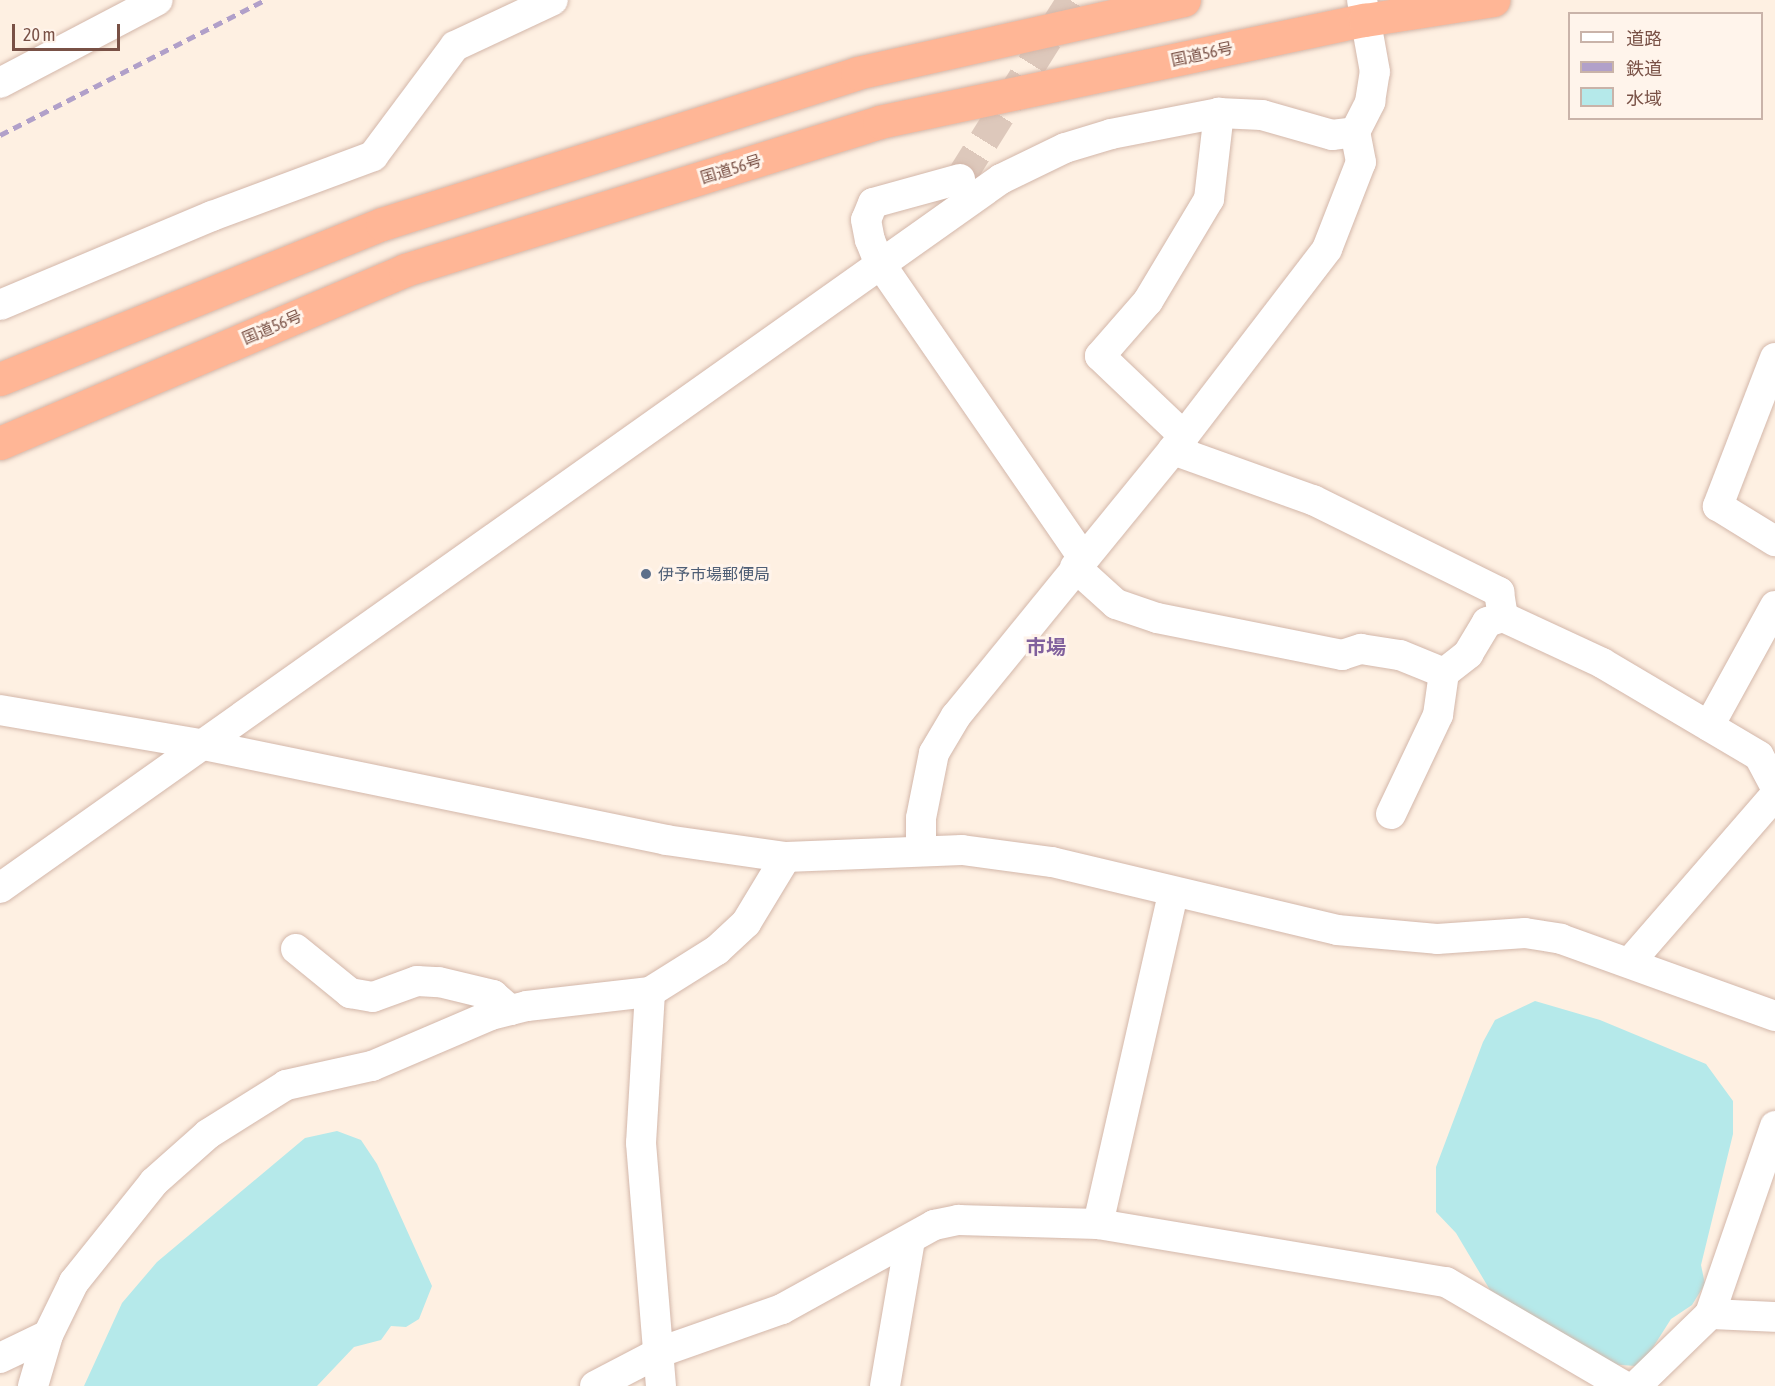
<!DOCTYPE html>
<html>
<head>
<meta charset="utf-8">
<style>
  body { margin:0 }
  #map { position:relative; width:1775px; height:1386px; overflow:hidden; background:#fef0e2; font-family:"Asap Condensed","Noto Sans JP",sans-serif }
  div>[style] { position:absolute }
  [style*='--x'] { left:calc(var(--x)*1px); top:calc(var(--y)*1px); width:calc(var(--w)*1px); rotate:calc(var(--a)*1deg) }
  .water>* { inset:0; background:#b5e9ea }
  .minor-tunnel>* { height:30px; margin-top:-15px; transform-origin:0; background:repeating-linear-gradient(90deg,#ddc8bb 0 30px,transparent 0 45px) }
  .roads { filter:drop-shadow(0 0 2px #d3b7aa) drop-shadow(0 0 2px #d3b7aa) }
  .minor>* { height:30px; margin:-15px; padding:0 15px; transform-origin:15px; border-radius:15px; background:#fff }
  .trunk>* { height:33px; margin:-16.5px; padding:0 16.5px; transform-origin:16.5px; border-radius:16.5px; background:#ffb696 }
  .rail>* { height:4.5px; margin-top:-2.25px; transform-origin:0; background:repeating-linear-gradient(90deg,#b1a0c9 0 9px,transparent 0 15px) }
  .dots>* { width:16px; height:16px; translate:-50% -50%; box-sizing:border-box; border:3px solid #fff4eb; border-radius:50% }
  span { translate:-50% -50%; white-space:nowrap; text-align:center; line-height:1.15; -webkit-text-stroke:6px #fff4eb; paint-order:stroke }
  .street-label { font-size:16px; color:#795146 }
  .service-label { font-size:16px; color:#4e5e75 }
  .left { translate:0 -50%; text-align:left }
  .quarter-label { font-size:20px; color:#81619d; font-weight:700 }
  .legend { position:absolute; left:1568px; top:12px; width:195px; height:108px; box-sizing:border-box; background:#fff4eb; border:2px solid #c9b3a9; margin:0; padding:8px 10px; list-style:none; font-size:18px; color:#795146 }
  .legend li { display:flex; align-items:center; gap:12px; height:30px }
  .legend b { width:30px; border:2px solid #c9b3a9 }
  .scale { position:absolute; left:12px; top:24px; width:108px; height:27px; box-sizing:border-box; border:3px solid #795146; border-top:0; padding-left:8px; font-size:18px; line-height:21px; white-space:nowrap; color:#795146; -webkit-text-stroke:4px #fff4eb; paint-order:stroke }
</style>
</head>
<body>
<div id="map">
  <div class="water">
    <i style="clip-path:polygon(1535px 1001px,1600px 1020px,1706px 1064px,1733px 1101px,1733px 1134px,1701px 1265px,1705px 1284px,1692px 1305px,1671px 1319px,1645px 1360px,1635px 1366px,1608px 1364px,1490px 1290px,1456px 1233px,1436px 1212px,1436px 1167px,1483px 1042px,1495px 1020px)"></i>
    <i style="clip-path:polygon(337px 1131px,361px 1140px,377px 1164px,432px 1286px,419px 1319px,406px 1327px,391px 1326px,381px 1340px,354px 1347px,317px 1386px,84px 1386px,122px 1303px,157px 1262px,305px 1138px)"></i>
  </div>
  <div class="minor-tunnel">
    <i style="--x:960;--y:179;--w:211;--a:-58"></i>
  </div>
  <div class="roads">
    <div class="minor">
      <i style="--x:0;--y:83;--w:178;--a:-27.7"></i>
      <i style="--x:960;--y:179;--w:90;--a:164.6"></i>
      <i style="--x:873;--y:203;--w:18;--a:112"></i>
      <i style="--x:866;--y:220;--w:20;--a:79"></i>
      <i style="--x:870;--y:240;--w:24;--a:68"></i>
      <i style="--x:879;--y:262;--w:359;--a:55.4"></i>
      <i style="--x:0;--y:305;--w:230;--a:-22.8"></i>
      <i style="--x:212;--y:216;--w:172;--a:-20.4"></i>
      <i style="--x:373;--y:156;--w:137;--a:-53.3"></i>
      <i style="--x:455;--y:46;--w:108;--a:-25.1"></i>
      <i style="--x:1775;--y:358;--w:159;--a:111.1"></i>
      <i style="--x:1718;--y:506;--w:67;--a:31.6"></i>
      <i style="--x:1184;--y:436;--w:116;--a:-136.4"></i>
      <i style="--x:1100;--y:356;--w:73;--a:-48.9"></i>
      <i style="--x:1148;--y:301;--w:119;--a:-59.1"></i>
      <i style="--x:1209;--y:199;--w:87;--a:-83.4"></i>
      <i style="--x:1173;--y:450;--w:149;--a:19.7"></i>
      <i style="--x:1313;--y:500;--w:208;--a:26.3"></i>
      <i style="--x:1499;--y:592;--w:25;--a:81"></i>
      <i style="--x:1503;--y:617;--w:109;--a:24.9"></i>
      <i style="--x:1602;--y:663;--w:182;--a:30.6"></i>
      <i style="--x:1759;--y:756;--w:34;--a:62"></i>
      <i style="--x:1075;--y:567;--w:55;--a:42.1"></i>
      <i style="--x:1116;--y:604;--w:43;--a:18.9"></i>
      <i style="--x:1157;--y:618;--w:189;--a:11.3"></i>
      <i style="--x:1342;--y:655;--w:20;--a:-18"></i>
      <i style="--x:1361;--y:649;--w:39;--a:9"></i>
      <i style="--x:1400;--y:655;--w:48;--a:22.2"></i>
      <i style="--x:0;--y:710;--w:207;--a:9.7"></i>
      <i style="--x:204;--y:745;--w:472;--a:11.6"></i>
      <i style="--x:666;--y:840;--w:121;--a:8.1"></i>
      <i style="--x:786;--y:857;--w:176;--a:-2.3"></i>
      <i style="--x:962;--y:850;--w:91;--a:7.6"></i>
      <i style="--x:1052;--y:862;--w:293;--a:13.4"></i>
      <i style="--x:1337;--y:930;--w:100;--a:5.1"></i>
      <i style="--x:1437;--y:939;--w:88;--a:-3.9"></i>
      <i style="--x:1525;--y:933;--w:36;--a:9"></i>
      <i style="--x:1561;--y:939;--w:227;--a:19.8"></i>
      <i style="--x:1709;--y:726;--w:137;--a:-61.2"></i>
      <i style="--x:1391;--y:814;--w:110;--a:-64.6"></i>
      <i style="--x:1438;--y:715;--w:42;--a:-81.9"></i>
      <i style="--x:1444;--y:673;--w:31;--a:-38"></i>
      <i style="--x:1468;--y:654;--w:37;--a:-59"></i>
      <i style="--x:1487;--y:622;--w:17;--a:-17"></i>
      <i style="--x:921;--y:851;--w:33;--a:-90"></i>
      <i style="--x:921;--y:818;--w:66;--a:-78.7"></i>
      <i style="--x:934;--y:753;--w:43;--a:-59.3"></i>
      <i style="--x:956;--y:716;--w:343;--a:-50.8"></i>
      <i style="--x:1173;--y:450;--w:253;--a:-52.5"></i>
      <i style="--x:1327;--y:249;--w:93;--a:-68.7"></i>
      <i style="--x:1361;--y:162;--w:31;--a:-101"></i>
      <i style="--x:0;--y:888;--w:1227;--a:-35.31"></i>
      <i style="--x:1001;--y:179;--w:71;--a:-25.8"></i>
      <i style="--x:1065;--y:148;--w:48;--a:-16.9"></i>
      <i style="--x:1111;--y:134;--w:110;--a:-11"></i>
      <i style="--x:1219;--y:113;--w:43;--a:2.7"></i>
      <i style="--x:1262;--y:115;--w:73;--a:15.9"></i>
      <i style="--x:1332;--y:135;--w:23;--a:-7"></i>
      <i style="--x:1355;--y:132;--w:34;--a:-63"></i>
      <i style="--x:1370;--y:102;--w:30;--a:-81"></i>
      <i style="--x:1375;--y:72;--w:73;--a:-100.2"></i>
      <i style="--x:296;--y:949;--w:70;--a:39.2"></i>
      <i style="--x:350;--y:993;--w:23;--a:10"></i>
      <i style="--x:373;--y:997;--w:47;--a:-20"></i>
      <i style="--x:417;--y:981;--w:22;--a:3"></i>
      <i style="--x:439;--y:982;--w:56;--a:13.5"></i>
      <i style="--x:493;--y:995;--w:23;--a:41"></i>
      <i style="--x:1630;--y:962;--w:221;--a:-49"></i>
      <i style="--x:650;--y:992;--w:151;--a:93.4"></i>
      <i style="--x:641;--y:1143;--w:244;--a:85.3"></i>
      <i style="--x:1098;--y:1224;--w:337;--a:-77.2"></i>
      <i style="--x:1710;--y:1314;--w:65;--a:2.6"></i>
      <i style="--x:0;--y:1358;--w:53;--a:-25.6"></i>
      <i style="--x:33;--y:1386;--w:53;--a:-73.6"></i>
      <i style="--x:48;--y:1335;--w:59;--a:-63.9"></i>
      <i style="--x:74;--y:1282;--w:128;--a:-51.3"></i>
      <i style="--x:154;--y:1182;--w:72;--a:-41.6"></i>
      <i style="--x:208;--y:1134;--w:92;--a:-32.1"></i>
      <i style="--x:286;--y:1085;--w:88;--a:-12.5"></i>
      <i style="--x:372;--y:1066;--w:129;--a:-23.2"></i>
      <i style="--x:491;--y:1015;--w:37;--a:-14"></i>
      <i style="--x:527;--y:1006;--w:124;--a:-6.5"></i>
      <i style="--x:650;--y:992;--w:79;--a:-32.1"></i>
      <i style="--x:717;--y:950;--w:40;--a:-43"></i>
      <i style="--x:746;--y:923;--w:77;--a:-58.8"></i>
      <i style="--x:595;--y:1386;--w:73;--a:-27.6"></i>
      <i style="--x:660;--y:1352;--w:129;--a:-19.4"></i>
      <i style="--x:782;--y:1309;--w:174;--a:-28.9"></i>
      <i style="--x:934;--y:1225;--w:25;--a:-12"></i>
      <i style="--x:958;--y:1220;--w:140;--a:1.6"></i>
      <i style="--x:1098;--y:1224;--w:353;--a:9.5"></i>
      <i style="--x:1446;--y:1282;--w:206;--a:30.3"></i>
      <i style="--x:885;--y:1386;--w:149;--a:-80.3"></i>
      <i style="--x:1636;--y:1386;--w:103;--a:-44.2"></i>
      <i style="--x:1710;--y:1314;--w:199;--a:-70.9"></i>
    </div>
    <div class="trunk">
      <i style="--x:0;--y:379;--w:412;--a:-22.1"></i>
      <i style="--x:382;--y:224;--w:498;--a:-17.6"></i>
      <i style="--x:857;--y:73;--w:335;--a:-12.6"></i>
      <i style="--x:0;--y:443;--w:440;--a:-23.1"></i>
      <i style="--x:405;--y:270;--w:497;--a:-17.3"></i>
      <i style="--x:879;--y:122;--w:497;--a:-11.9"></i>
      <i style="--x:1365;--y:20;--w:130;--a:-8.9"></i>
    </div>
  </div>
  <div class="rail">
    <i style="--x:0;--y:135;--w:297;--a:-27"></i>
  </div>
  <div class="dots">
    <i style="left:646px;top:574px;background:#5c6f8a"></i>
  </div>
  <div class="street-label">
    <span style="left:1202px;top:54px;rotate:-12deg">国道56号</span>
    <span style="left:731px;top:169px;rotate:-17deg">国道56号</span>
    <span style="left:272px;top:327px;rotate:-23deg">国道56号</span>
  </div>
  <div class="service-label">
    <span class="left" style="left:658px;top:574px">伊予市場郵便局</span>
  </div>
  <div class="quarter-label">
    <span style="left:1046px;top:646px">市場</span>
  </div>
  <ul class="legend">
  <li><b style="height:8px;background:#fff"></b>道路</li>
  <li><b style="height:8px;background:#b1a0c9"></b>鉄道</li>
  <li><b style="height:16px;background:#b5e9ea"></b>水域</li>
  </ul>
  <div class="scale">20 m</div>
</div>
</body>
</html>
